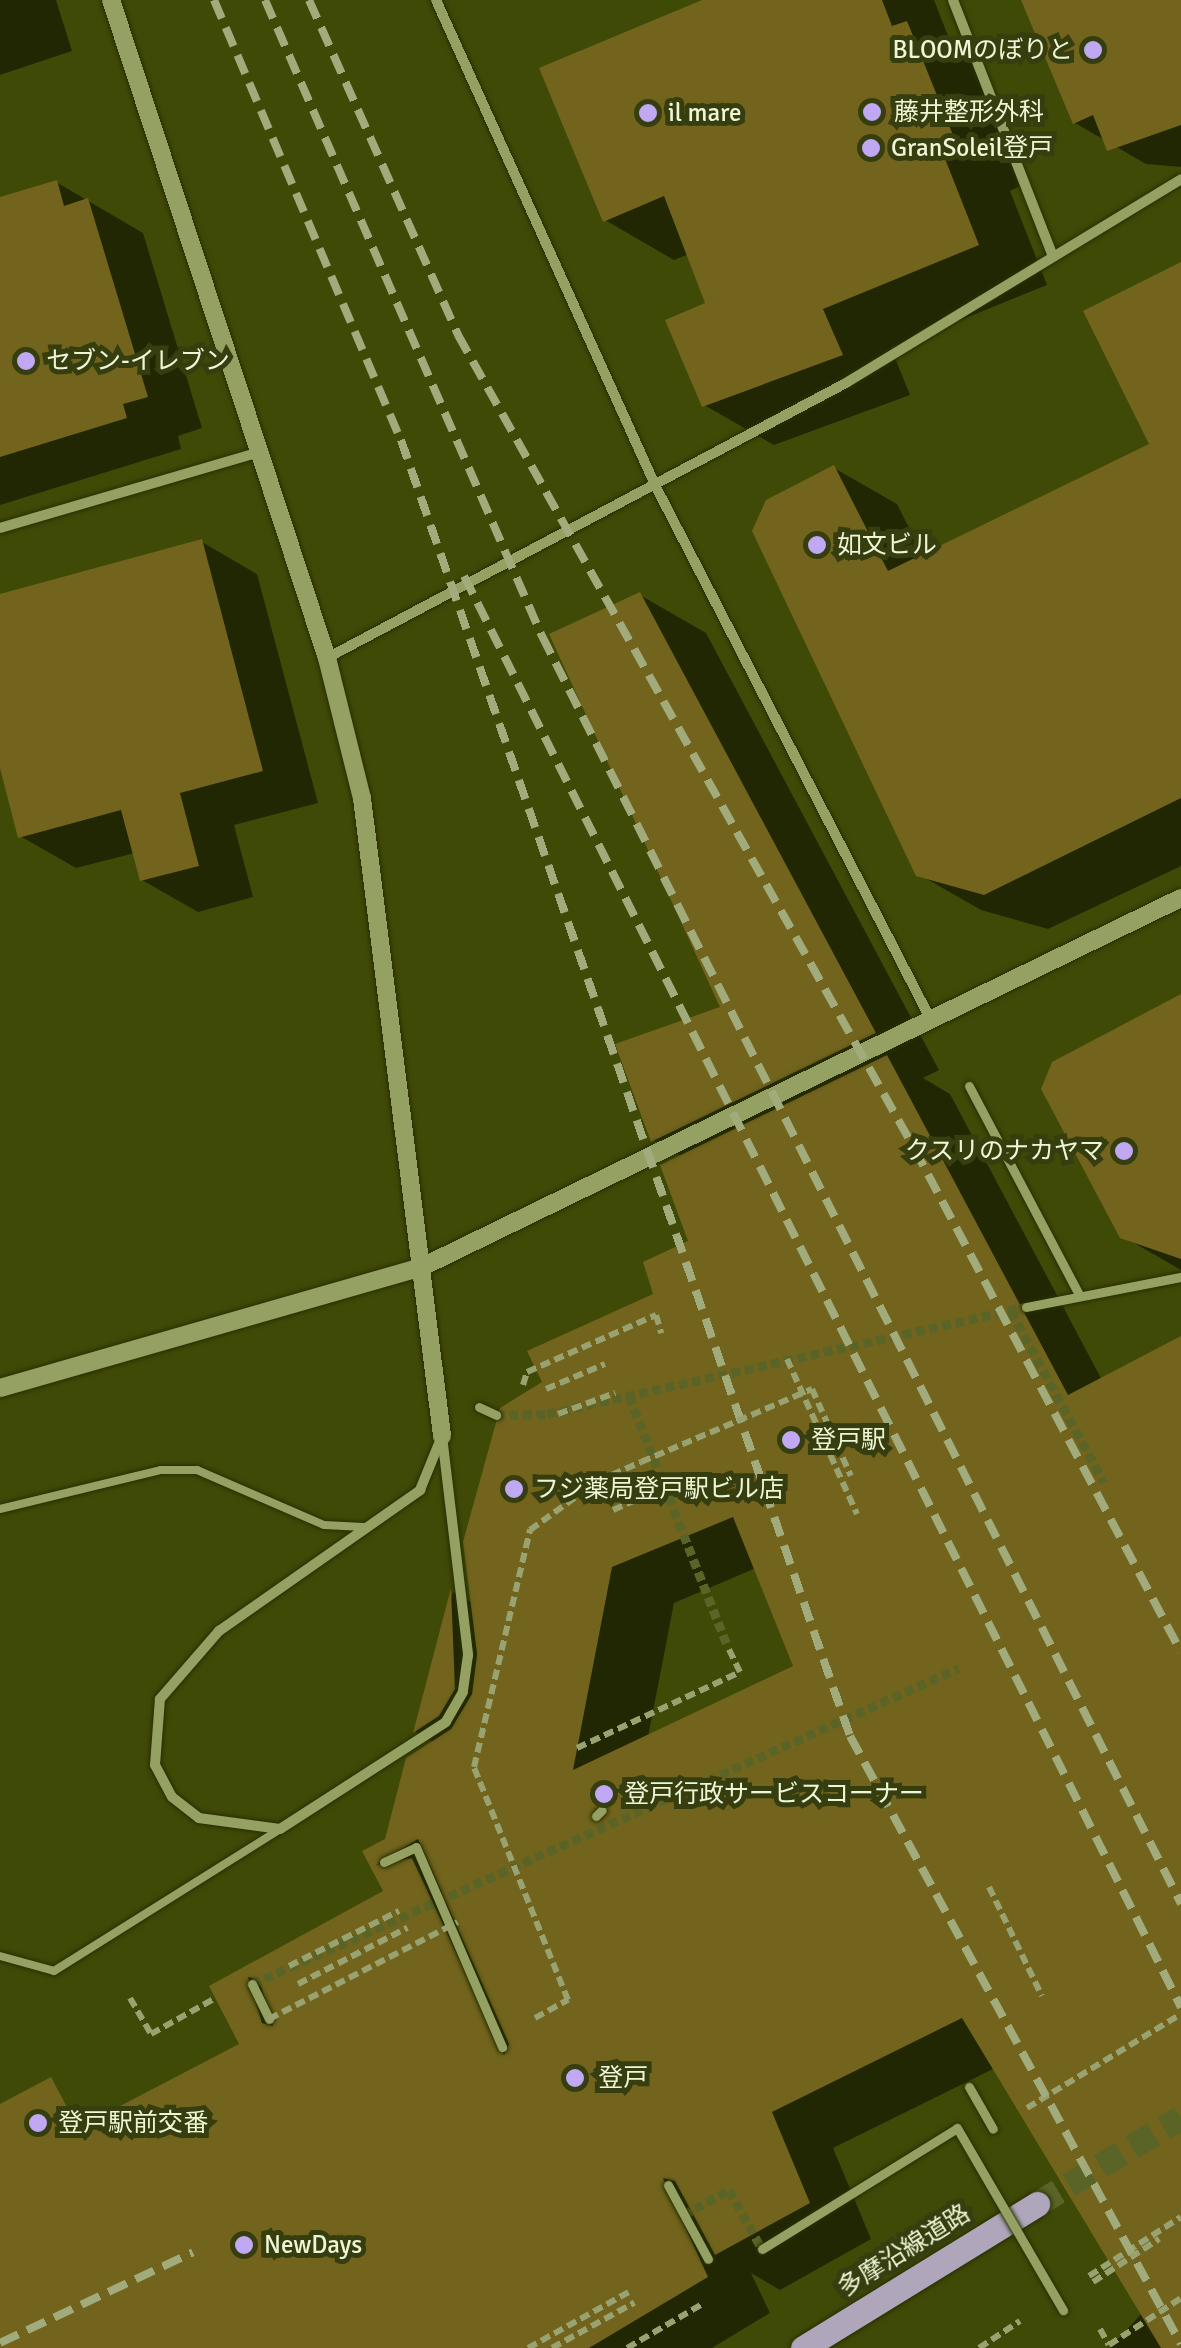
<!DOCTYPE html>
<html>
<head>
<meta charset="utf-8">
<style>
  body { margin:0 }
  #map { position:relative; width:1181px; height:2348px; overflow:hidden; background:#404a07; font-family:Signika,"Noto Sans JP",sans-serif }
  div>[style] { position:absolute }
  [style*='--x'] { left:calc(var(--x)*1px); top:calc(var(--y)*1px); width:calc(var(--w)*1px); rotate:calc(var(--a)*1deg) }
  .shadow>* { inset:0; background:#0007 }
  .building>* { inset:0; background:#72641c }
  .pedestrian-tunnel>* { height:9px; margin-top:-4.5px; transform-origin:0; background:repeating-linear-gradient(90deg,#5a6426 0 9px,transparent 0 13.5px) }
  .primary-tunnel>* { height:25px; margin-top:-12.5px; transform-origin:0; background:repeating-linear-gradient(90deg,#5a6426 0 25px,transparent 0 37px) }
  .path>* { height:6px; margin-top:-3px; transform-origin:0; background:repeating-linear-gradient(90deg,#99a271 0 10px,transparent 0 15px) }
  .roads { filter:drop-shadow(0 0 2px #272f00) drop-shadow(0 0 2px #272f00) }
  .service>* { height:8px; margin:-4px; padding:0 4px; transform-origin:4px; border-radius:4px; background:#94a163 }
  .pedestrian>* { height:9px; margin:-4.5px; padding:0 4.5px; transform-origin:4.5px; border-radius:4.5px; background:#94a163 }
  .minor>* { height:10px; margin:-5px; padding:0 5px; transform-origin:5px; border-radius:5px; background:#94a163 }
  .tertiary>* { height:18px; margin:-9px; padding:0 9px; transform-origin:9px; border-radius:9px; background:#94a163 }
  .primary>* { height:25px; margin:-12.5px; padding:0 12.5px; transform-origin:12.5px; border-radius:12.5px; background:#b0a6bb }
  .rail>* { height:8px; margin-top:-4px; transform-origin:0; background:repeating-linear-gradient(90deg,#a2ab7c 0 20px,transparent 0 30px) }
  .path-bridge>* { height:6px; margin-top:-3px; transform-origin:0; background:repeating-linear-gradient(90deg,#99a271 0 10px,transparent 0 15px) }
  .bridges { filter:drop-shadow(0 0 2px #272f00) drop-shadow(0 0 2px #272f00) }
  .pedestrian-bridge>* { height:9px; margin:-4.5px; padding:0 4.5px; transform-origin:4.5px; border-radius:4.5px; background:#94a163 }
  .dots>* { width:28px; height:28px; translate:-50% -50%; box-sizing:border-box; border:5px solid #363e0f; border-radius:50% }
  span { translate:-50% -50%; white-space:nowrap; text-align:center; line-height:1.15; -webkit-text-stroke:10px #363e0f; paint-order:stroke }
  .poi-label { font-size:25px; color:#eef6d6 }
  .right { translate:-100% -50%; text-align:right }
  .left { translate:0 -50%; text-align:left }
  .street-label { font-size:25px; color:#eef6d6 }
</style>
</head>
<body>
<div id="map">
  <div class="shadow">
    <i style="clip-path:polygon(0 0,56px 0,72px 51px,0 75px)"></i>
    <i style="clip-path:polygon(709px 0,934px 0,954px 51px,976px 64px,1024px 184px,1010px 191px,1047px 285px,891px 348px,910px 395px,774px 445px,704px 405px,708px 304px,689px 254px,674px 260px,605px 220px)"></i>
    <i style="clip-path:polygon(1028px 0,1181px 0,1181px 167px,1146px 164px,1075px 123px)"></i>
    <i style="clip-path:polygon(56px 182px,143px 233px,202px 428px,178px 436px,181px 449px,0 505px,0 200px)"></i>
    <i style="clip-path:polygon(1181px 265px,1181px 866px,1048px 929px,981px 910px,918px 874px,834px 468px,897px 504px,924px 557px,1153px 445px)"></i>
    <i style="clip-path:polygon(202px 542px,257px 574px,318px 803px,234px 825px,253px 897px,198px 912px,142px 880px,135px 853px,76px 868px,20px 836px,0 758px,0 596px)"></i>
    <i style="clip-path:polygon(evenodd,640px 595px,706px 633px,939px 1070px,923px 1078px,950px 1094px,1102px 1380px,1181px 1338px,1181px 2348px,1110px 2348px,1142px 2313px,995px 2068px,833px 2148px,871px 2239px,780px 2290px,751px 2273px,770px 2313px,712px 2348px,0 2348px,0 2190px,243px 2045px,212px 1987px,386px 1892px,366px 1852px,387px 1841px,434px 1743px,416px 1732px,453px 1592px,473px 1603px,545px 1383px,657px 1296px,692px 1242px,683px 1157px,653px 1140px,723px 1008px,640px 595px,756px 1568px,796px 1667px,648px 1737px,674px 1603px,756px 1568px)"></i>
    <i style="clip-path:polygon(1181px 997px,1181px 1270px,1122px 1236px)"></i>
  </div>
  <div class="building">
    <i style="clip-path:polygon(702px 0,882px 0,892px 26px,907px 21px,957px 145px,942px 151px,979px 245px,823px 309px,843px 355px,702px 407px,665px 320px,705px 303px,664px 196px,603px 222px,539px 68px)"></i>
    <i style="clip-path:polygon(1021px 0,1181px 0,1181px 125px,1107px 151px,1093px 115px,1073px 124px)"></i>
    <i style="clip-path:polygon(57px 180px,64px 206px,88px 198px,148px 397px,123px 404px,127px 418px,0 457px,0 197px)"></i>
    <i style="clip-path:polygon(1181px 262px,1181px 798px,984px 895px,916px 876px,752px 531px,766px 500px,834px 465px,888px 571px,1149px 444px,1083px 311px)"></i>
    <i style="clip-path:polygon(202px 539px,263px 771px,180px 793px,199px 866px,140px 881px,121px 810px,18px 838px,0 768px,0 594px)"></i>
    <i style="clip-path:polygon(640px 592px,876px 1033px,651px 1142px,615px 1044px,720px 1007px,549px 634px)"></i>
    <i style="clip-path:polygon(1181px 994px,1181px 1259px,1120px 1238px,1041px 1089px,1052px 1062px)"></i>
    <i style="clip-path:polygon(evenodd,887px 1055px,1068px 1395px,1181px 1336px,1181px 2348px,1161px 2348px,962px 2018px,772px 2112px,810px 2203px,715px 2255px,675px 2181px,663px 2178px,708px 2277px,589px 2348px,0 2348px,0 2104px,51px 2077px,78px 2128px,239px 2044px,209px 1986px,383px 1891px,362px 1851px,385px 1839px,406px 1758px,451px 1729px,472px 1694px,477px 1654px,463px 1542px,500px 1408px,542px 1382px,527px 1351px,653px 1294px,643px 1262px,688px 1241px,660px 1165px,887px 1055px,733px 1517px,793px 1666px,573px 1770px,612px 1567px,733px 1517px,887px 1055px,418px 1839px,509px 2044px,504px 2055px,412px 1858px,376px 1865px,418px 1839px,887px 1055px,248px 1977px,259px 1980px,273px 2026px,262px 2023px,248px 1977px)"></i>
    <i style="clip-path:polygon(451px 1588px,455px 1689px,439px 1716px,413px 1733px)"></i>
  </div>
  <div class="pedestrian-tunnel">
    <i style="--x:1011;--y:1311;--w:195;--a:61.5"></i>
    <i style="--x:629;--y:1396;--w:270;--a:68.5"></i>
    <i style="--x:496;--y:1415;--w:51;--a:-1.1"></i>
    <i style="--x:547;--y:1414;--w:491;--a:-12.6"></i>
    <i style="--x:252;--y:1984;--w:774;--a:-24.08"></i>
    <i style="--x:683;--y:2215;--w:52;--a:-28.5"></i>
    <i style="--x:729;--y:2190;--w:68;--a:60.8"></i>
  </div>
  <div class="primary-tunnel">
    <i style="--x:1037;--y:2204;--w:168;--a:-31.1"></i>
  </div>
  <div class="path">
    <i style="--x:787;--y:1359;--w:170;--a:65.7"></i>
    <i style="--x:523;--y:1385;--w:14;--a:-73"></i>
    <i style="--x:527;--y:1372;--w:141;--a:-23.8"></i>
    <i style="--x:656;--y:1315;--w:19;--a:74"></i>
    <i style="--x:546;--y:1389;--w:64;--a:-23"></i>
    <i style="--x:812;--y:1389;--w:95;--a:65.9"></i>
    <i style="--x:598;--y:1481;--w:47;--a:-23.8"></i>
    <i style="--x:613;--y:1510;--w:43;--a:-23.6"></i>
    <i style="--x:577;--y:1748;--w:180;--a:-25"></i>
    <i style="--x:740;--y:1672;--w:28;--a:-116"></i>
    <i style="--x:989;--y:1887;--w:121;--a:64.1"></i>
    <i style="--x:289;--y:1966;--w:123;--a:-26.6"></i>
    <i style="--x:298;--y:1984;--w:123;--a:-27.2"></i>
    <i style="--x:130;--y:1998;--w:42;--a:59.7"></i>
    <i style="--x:151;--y:2034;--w:72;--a:-29.1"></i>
    <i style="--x:535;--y:2018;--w:38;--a:-29"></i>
    <i style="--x:1027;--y:2108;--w:180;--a:-31.4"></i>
    <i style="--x:1089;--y:2276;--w:109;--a:-32.7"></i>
    <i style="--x:1100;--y:2329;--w:18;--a:61"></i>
    <i style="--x:1109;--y:2345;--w:86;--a:-33.1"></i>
    <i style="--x:528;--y:2348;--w:115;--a:-29"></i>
    <i style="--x:552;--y:2348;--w:94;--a:-28.8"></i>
    <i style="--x:627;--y:2348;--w:89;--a:-30.3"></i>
    <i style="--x:979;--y:2348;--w:49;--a:-33.4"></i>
  </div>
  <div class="roads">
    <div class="service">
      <i style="--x:0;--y:1509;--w:166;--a:-13.6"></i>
      <i style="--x:161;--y:1470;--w:36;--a:0"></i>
      <i style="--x:197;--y:1470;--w:138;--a:23.4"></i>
      <i style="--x:324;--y:1525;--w:39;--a:3"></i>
      <i style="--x:0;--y:1956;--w:56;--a:15.5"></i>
      <i style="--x:54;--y:1971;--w:267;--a:-32.1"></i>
    </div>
    <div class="pedestrian">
      <i style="--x:969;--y:1086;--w:234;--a:62.2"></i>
      <i style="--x:1026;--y:1307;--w:158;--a:-11"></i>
      <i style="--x:479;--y:1407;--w:19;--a:25"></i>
      <i style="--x:596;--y:1816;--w:8;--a:-45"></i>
      <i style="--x:384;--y:1862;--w:35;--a:-25"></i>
      <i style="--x:416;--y:1847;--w:218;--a:66.7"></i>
      <i style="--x:252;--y:1984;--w:39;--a:64"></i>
      <i style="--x:969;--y:2087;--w:48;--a:60.3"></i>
      <i style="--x:668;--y:2185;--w:84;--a:61.6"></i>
    </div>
    <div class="minor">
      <i style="--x:436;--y:0;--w:534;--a:65.69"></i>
      <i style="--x:656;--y:487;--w:602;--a:62.71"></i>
      <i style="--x:953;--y:0;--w:275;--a:68.7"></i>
      <i style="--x:0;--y:528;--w:271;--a:-16.3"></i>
      <i style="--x:327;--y:658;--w:587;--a:-27.92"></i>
      <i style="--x:846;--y:383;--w:392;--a:-31.3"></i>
      <i style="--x:442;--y:1436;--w:221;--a:83.2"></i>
      <i style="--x:468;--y:1655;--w:37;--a:98"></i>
      <i style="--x:463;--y:1692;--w:34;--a:120"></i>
      <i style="--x:446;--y:1722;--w:197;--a:147.2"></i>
      <i style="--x:280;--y:1829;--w:82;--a:-172.3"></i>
      <i style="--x:199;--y:1818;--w:34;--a:-142"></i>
      <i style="--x:172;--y:1797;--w:36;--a:-118"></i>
      <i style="--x:155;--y:1765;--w:66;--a:-85.7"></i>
      <i style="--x:160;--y:1699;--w:90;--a:-49.1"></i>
      <i style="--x:219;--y:1631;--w:246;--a:-35"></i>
      <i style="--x:420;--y:1490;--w:58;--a:-67.8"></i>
    </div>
    <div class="tertiary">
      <i style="--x:111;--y:0;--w:693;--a:71.83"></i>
      <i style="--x:327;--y:658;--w:144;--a:76"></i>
      <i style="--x:362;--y:798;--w:643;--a:82.85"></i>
      <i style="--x:0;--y:1388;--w:439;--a:-16"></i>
      <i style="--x:422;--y:1267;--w:844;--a:-25.93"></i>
    </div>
    <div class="primary">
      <i style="--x:803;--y:2348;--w:275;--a:-31.6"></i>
    </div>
  </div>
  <div class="rail">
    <i style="--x:214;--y:0;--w:478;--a:67"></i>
    <i style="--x:401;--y:440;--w:1372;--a:70.89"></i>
    <i style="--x:850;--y:1736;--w:692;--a:61.44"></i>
    <i style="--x:265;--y:0;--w:694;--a:66.47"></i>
    <i style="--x:542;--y:636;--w:1420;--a:63.25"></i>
    <i style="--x:309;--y:0;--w:367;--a:66"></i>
    <i style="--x:458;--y:335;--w:932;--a:60.71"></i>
    <i style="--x:914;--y:1148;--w:570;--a:62.09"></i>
    <i style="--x:464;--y:576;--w:1601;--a:63.39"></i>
    <i style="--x:0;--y:2343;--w:213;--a:-25.2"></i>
  </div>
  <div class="path-bridge">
    <i style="--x:558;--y:1414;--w:61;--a:-20.2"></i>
    <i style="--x:641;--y:1462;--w:186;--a:-23.1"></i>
    <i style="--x:568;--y:2000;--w:251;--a:-112"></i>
    <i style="--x:474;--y:1767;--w:244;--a:-76.7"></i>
    <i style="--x:530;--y:1530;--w:84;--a:-35.8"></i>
    <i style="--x:269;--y:2019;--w:212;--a:-27.2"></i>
    <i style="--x:1093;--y:2282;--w:79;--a:-33.1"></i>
  </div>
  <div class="bridges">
    <div class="pedestrian-bridge">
      <i style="--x:762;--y:2249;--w:229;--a:-31.8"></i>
      <i style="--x:957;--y:2128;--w:211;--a:59.8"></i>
    </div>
  </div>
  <div class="dots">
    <i style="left:1093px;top:50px;background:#c0a8f3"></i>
    <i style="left:872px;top:112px;background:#c0a8f3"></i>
    <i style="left:648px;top:113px;background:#c0a8f3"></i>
    <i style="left:871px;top:148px;background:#c0a8f3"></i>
    <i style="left:26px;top:361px;background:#c0a8f3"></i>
    <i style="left:817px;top:545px;background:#c0a8f3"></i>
    <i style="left:1124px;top:1151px;background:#c0a8f3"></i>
    <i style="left:791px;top:1440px;background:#c0a8f3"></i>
    <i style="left:514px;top:1489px;background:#c0a8f3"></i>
    <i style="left:604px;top:1794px;background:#c0a8f3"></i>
    <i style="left:575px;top:2078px;background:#c0a8f3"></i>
    <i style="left:38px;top:2123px;background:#c0a8f3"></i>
    <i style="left:244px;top:2245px;background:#c0a8f3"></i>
  </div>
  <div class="poi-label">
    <span class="right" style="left:1073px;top:50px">BLOOMのぼりと</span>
    <span class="left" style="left:894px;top:112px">藤井整形外科</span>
    <span class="left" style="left:668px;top:113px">il mare</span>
    <span class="left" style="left:891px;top:148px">GranSoleil登戸</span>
    <span class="left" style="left:46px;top:361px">セブン-イレブン</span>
    <span class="left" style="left:837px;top:545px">如文ビル</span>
    <span class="right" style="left:1104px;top:1151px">クスリのナカヤマ</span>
    <span class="left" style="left:811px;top:1440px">登戸駅</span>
    <span class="left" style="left:534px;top:1489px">フジ薬局登戸駅ビル店</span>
    <span class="left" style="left:624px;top:1794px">登戸行政サービスコーナー</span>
    <span class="left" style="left:598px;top:2078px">登戸</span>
    <span class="left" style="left:58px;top:2123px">登戸駅前交番</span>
    <span class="left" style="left:264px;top:2245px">NewDays</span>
  </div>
  <div class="street-label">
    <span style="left:904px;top:2251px;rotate:-32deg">多摩沿線道路</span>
  </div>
</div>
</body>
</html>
